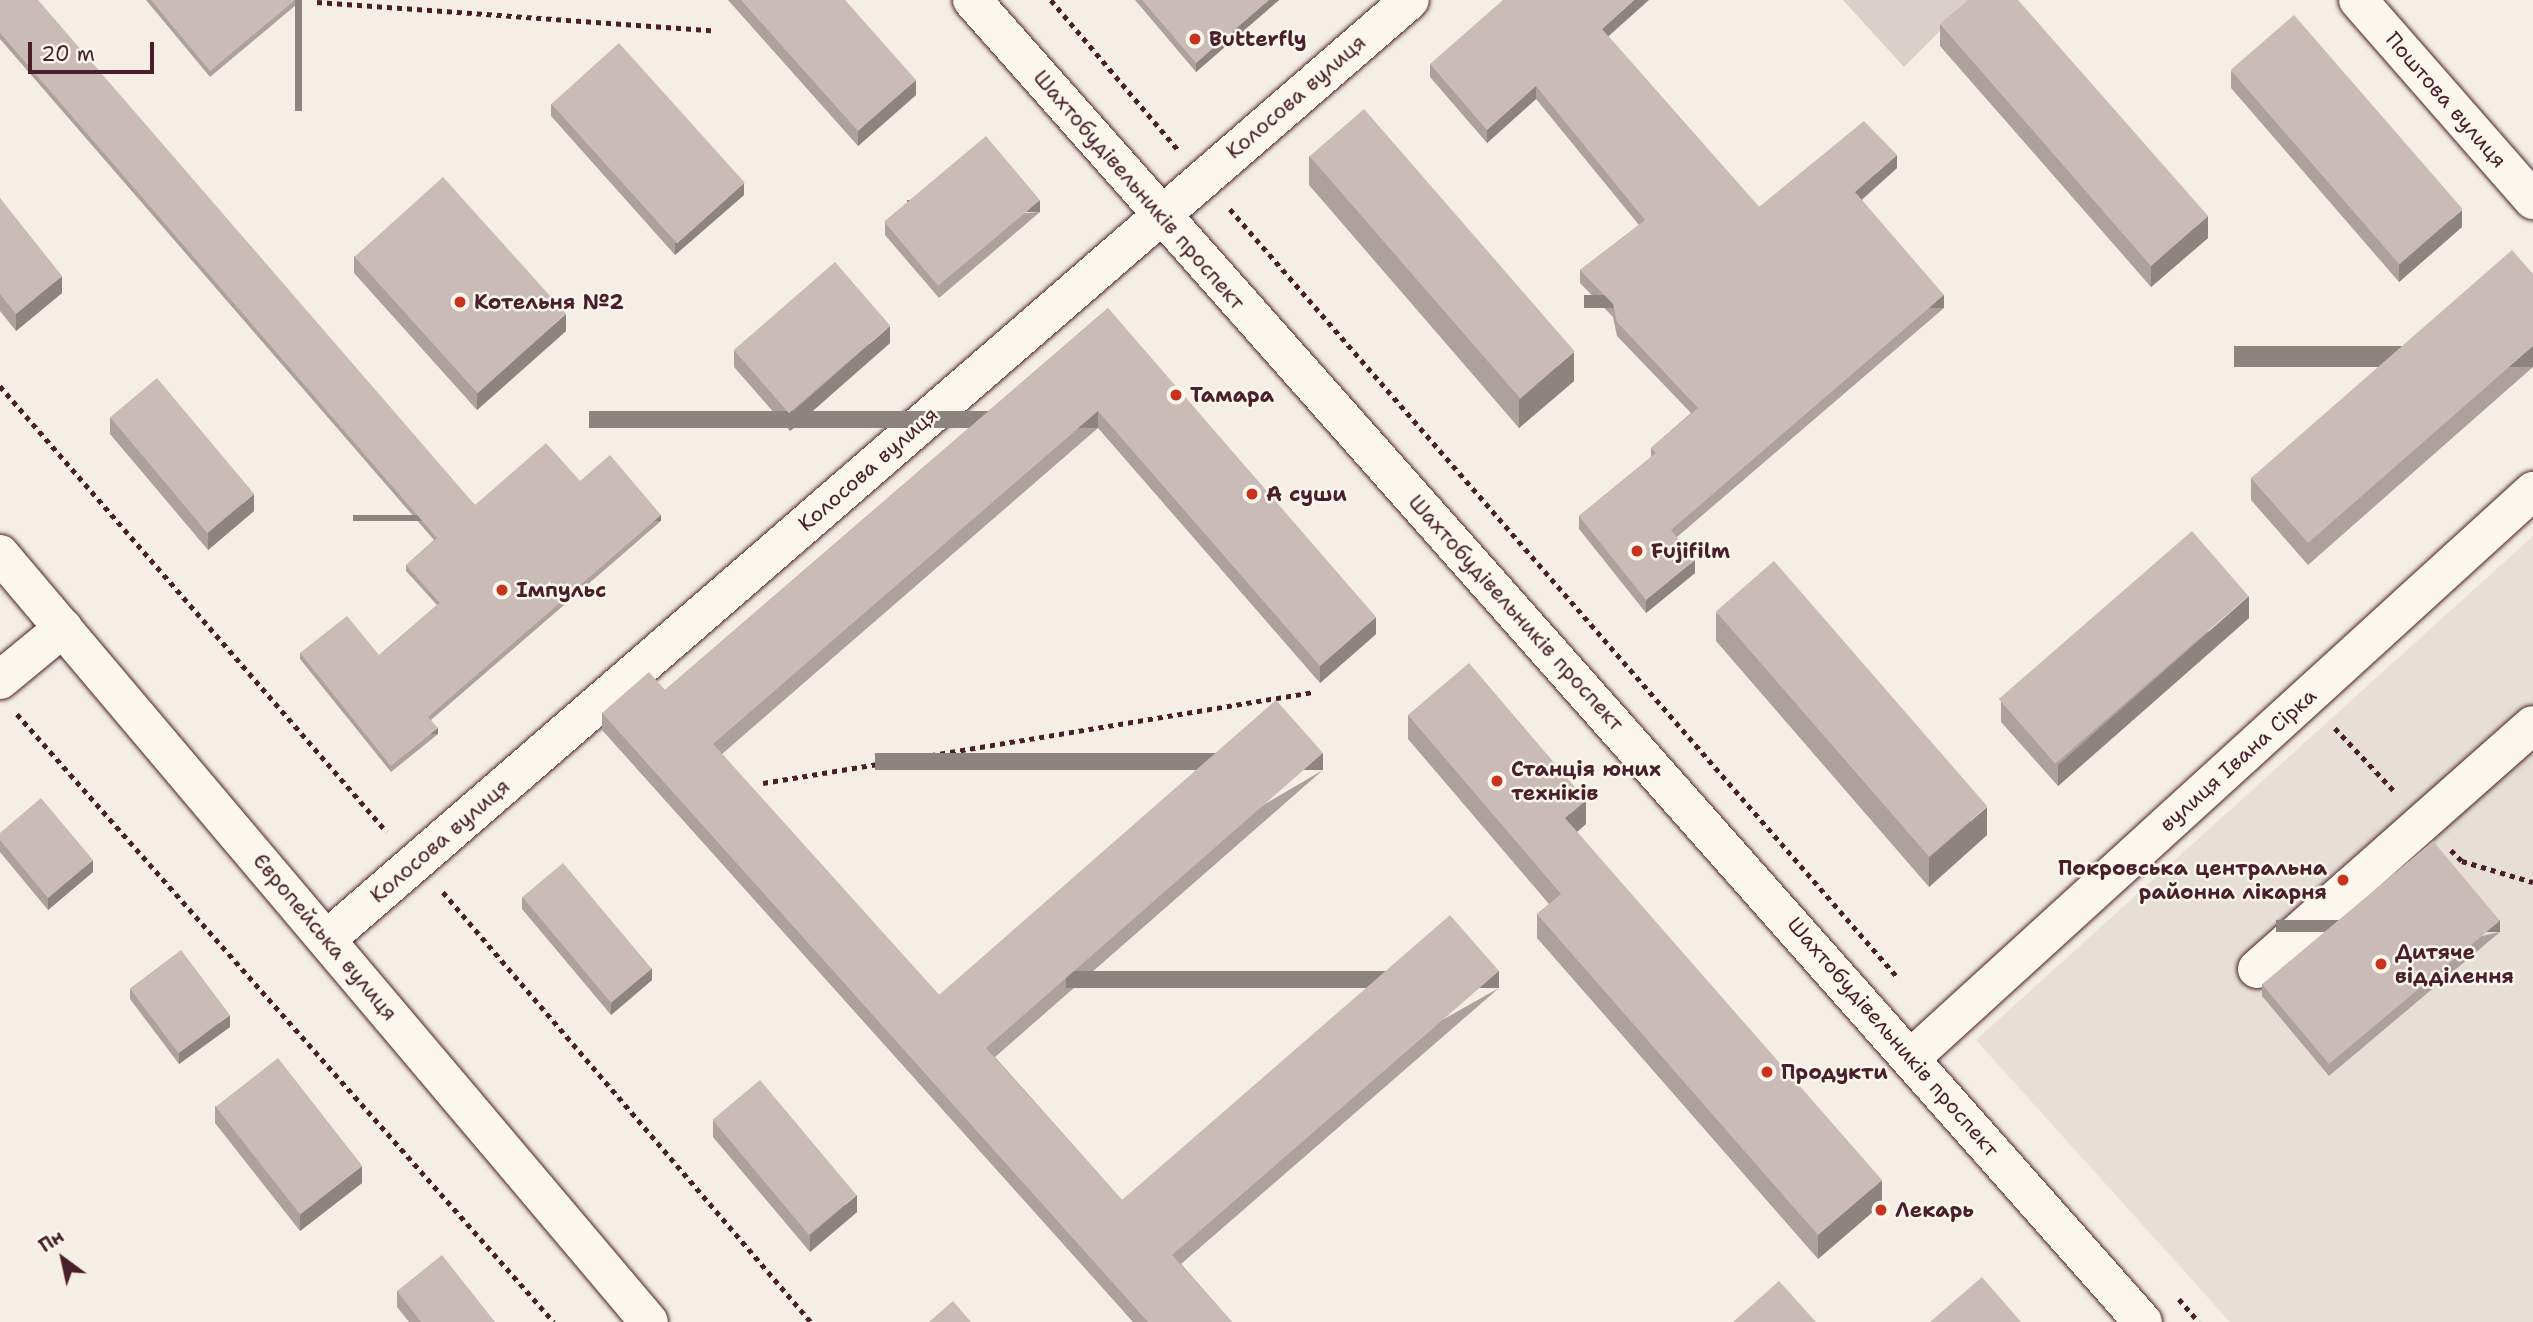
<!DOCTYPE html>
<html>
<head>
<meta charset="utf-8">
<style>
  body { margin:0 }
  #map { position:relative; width:2533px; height:1322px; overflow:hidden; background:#f4eee4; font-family:"Shantell Sans",sans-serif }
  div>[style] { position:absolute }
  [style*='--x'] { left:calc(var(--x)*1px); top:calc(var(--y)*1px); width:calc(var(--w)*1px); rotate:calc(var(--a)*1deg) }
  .built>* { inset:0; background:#e7dfd6 }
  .green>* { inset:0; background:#dbd0c9 }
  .path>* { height:4.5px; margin-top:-2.25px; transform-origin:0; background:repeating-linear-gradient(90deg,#4a1f2b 0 5px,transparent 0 10px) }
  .roads { filter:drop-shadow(0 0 2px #4a1f2b) drop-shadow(0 0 2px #4a1f2b) }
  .minor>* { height:38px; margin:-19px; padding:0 19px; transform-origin:19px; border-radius:19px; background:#fbf7ec }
  .wall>* { inset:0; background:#aea19d }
  .shaded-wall>* { inset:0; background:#8d837f; transform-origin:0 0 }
  .building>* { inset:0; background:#cabbb6; transform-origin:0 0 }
  .dots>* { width:19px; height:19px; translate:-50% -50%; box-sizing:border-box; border:4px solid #fbf7ec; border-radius:50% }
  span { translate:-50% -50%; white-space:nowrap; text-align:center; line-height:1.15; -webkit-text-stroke:5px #fbf7ec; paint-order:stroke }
  .poi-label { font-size:21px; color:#4a1f2b; font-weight:700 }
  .left { translate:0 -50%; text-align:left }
  .right { translate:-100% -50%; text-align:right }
  .street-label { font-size:21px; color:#4a1f2b }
  .north { position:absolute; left:28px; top:1224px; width:70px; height:70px; -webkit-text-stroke:5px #fbf7ec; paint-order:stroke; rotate:327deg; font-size:19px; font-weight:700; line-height:28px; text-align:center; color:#4a1f2b }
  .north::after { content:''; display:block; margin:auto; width:24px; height:32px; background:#4a1f2b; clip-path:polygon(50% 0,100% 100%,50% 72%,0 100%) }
  .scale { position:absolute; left:28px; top:42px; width:126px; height:32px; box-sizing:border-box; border:4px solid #4a1f2b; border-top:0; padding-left:9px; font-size:21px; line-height:24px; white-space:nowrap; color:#4a1f2b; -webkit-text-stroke:5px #fbf7ec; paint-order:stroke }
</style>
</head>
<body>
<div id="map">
  <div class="built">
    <i style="clip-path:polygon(2533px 536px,2533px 1322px,2230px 1322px,1976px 1040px)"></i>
  </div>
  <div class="green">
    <i style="clip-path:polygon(1843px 0,1971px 0,1904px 67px)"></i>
  </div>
  <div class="path">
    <i style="--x:1051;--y:0;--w:197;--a:49.7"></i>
    <i style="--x:317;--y:2;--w:395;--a:4.1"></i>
    <i style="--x:1230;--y:209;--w:1020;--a:49.01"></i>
    <i style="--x:0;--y:386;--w:590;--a:49.05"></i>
    <i style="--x:17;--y:714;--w:811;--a:48.55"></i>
    <i style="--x:2335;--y:728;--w:89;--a:46.8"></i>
    <i style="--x:763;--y:783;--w:557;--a:-9.39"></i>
    <i style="--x:2451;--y:850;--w:16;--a:45"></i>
    <i style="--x:2462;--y:861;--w:74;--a:16.5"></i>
    <i style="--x:443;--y:892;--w:566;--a:49.44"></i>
    <i style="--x:2179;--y:1299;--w:30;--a:49"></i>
  </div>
  <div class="roads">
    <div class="minor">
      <i style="--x:972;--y:0;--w:1766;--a:48.47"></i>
      <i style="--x:2358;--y:0;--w:266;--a:48.8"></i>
      <i style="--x:0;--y:554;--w:1005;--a:49.8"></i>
      <i style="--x:0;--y:680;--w:82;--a:-39.5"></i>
      <i style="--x:327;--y:939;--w:1433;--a:-40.93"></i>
      <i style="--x:2257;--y:969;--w:368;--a:-41.5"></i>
      <i style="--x:1911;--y:1058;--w:842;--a:-42.35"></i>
    </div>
  </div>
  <div class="wall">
    <i style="clip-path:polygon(0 0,475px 505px,580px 481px,661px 521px,431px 720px,438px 734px,391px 772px,300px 659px,300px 653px,379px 655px,437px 605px,406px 571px,406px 565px,434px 540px,0 39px)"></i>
    <i style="clip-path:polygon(146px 0,302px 0,210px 77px)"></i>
    <i style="clip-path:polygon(728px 0,845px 0,916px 95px,858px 146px)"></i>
    <i style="clip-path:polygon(1135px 0,1279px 0,1196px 72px)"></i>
    <i style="clip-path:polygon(1940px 24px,2208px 238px,2151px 287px,1940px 46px)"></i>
    <i style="clip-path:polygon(1608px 36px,1759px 207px,1897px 168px,1862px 200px,1944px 308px,1677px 537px,1695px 573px,1646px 613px,1579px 529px,1579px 516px,1651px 457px,1651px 448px,1691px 413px,1617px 336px,1613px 317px,1580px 283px,1580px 270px,1639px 225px,1536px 99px,1487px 143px,1430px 77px,1430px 64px)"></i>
    <i style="clip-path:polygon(2231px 71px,2462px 227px,2399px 282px,2231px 88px)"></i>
    <i style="clip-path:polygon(551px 104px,744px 195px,675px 255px,551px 116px)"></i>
    <i style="clip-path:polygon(1309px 156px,1574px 381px,1519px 428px,1309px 185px)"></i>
    <i style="clip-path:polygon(0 198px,62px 293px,16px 331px,0 311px)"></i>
    <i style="clip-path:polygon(1040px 212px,939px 298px,885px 235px,885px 223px)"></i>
    <i style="clip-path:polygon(354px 256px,566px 331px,477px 410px,354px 273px)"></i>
    <i style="clip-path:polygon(2533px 274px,2533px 367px,2308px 565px,2251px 500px,2251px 478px)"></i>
    <i style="clip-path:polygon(1108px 308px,1376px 634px,1320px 683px,1098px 428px,722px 754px,939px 995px,1323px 770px,995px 1057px,1122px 1200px,1499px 988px,1181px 1264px,1232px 1322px,1133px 1322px,602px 730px,602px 713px,665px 690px)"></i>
    <i style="clip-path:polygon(890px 343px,790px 431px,734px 367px,734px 350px)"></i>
    <i style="clip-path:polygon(110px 417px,254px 511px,208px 550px,110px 434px)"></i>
    <i style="clip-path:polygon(1716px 612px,1987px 835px,1929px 887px,1716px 641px)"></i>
    <i style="clip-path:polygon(2249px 618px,2058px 786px,2001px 722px,2001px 701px)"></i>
    <i style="clip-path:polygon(1408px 715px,1586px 824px,1577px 832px,1882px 1204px,1818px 1259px,1537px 938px,1537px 914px,1549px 904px,1408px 739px)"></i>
    <i style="clip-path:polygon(0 833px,93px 872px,48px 910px,0 852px)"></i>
    <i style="clip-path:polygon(522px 897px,652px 980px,611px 1015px,522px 909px)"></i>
    <i style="clip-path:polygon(2500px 932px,2329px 1076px,2262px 996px,2262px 984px)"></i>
    <i style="clip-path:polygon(130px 988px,230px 1027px,179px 1064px,130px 999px)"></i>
    <i style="clip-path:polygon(215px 1106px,362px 1183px,300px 1231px,215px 1123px)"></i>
    <i style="clip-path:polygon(713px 1120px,857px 1212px,810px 1252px,713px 1137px)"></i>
    <i style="clip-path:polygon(397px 1291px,495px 1322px,409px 1322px,397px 1307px)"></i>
  </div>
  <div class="shaded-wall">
    <i style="left:295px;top:0;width:7px;height:111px"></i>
    <i style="clip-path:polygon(1269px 0,1279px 0,1196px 72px,1196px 63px)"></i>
    <i style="clip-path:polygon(1634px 0,1649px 0,1602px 42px,1602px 29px)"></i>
    <i style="clip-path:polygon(916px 80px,916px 95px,858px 146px,858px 131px)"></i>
    <i style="clip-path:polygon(1536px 86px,1536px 99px,1487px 143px,1487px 130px)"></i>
    <i style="clip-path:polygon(1897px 155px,1897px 168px,1855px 205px,1855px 192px)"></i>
    <i style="clip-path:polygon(744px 183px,744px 195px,675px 255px,675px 243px)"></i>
    <i style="left:1040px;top:200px;width:12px;height:133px;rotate:90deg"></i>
    <i style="clip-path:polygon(2462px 210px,2462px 227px,2399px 282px,2399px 265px)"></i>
    <i style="clip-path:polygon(2208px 216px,2208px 238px,2151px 287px,2151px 266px)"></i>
    <i style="clip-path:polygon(62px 276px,62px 293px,16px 331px,16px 314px)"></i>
    <i style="left:1944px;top:295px;width:13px;height:360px;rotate:90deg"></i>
    <i style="clip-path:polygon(566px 314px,566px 331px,477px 410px,477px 393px)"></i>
    <i style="clip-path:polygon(890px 326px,890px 343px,790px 431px,790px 414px)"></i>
    <i style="left:2533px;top:346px;width:21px;height:299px;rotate:90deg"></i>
    <i style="clip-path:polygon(1574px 352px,1574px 381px,1519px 428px,1519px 400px)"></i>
    <i style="left:1098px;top:411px;width:17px;height:509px;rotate:90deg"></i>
    <i style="clip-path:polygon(254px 494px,254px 511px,208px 550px,208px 533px)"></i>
    <i style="left:661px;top:515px;width:6px;height:308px;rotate:90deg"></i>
    <i style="clip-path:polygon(1695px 560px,1695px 573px,1646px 613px,1646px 600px)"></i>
    <i style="clip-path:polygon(2249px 596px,2249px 618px,2058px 786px,2058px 765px)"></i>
    <i style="clip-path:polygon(1376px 617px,1376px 634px,1320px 683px,1320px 666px)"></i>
    <i style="left:438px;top:728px;width:6px;height:60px;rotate:90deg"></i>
    <i style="left:1323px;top:753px;width:17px;height:448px;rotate:90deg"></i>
    <i style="clip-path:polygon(1586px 800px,1586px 824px,1565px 842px,1565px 818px)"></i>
    <i style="clip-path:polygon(1987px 807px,1987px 835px,1929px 887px,1929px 858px)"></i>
    <i style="clip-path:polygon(93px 860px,93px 872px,48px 910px,48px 898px)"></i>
    <i style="left:2500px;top:920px;width:12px;height:224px;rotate:90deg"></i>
    <i style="clip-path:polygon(652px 968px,652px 980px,611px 1015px,611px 1003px)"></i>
    <i style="left:1499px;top:971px;width:17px;height:433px;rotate:90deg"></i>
    <i style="clip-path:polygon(230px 1015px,230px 1027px,179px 1064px,179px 1053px)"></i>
    <i style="clip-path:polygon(362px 1166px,362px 1183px,300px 1231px,300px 1214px)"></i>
    <i style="clip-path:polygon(1882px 1180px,1882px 1204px,1818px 1259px,1818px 1235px)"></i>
    <i style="clip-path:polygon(857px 1195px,857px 1212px,810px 1252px,810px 1235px)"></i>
  </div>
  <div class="building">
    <i style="clip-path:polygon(0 0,38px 0,475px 505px,546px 443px,580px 481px,610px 455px,661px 515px,428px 717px,438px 728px,391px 766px,300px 653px,347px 616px,379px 655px,440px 603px,406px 565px,437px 538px,0 33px)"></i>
    <i style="clip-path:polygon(151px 0,295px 0,210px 71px)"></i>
    <i style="clip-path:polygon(741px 0,845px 0,916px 80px,858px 131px)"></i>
    <i style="clip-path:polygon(1142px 0,1269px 0,1196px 63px)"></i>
    <i style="clip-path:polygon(1503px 0,1634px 0,1602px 29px,1759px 207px,1864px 121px,1897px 155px,1855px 192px,1944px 295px,1671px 530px,1695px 560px,1646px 600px,1579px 516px,1656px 453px,1651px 448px,1698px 408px,1617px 322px,1613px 304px,1580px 270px,1645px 220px,1536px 86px,1487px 130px,1430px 64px)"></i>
    <i style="clip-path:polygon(1968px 0,2018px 0,2208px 216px,2151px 266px,1940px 24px)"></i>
    <i style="left:2294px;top:15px;width:257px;height:84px;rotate:49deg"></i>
    <i style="left:619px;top:43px;width:188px;height:91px;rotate:48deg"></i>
    <i style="left:1364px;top:109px;width:321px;height:72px;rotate:49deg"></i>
    <i style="left:986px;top:136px;width:84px;height:133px;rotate:50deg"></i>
    <i style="left:443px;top:177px;width:184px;height:119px;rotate:48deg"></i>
    <i style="clip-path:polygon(0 198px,62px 276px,16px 314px,0 294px)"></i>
    <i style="clip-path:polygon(2512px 250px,2533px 274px,2533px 346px,2308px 543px,2251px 478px)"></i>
    <i style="left:835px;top:262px;width:84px;height:134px;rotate:49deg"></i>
    <i style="clip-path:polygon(1108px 308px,1376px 617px,1320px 666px,1098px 411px,713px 744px,939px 995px,1276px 700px,1323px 753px,986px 1048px,1122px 1200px,1450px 915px,1499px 971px,1172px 1255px,1232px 1322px,1148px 1322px,602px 713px,649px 672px,665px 690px)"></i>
    <i style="left:157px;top:378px;width:151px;height:61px;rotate:50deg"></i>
    <i style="left:2192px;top:531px;width:86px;height:256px;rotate:49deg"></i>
    <i style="left:1774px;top:561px;width:325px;height:77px;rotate:49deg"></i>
    <i style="clip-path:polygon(1469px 663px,1586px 800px,1565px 818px,1882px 1180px,1818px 1235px,1537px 914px,1561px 894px,1408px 715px)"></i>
    <i style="clip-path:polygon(41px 798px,93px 860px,48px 898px,0 840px,0 833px)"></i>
    <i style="left:2433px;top:841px;width:104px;height:223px;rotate:50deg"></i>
    <i style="left:563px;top:863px;width:138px;height:53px;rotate:50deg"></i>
    <i style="left:181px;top:950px;width:81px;height:64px;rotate:53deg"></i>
    <i style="left:278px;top:1058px;width:137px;height:79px;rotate:52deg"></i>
    <i style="left:760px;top:1080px;width:150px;height:62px;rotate:50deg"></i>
    <i style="clip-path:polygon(442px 1255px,495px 1322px,421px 1322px,397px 1291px)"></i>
    <i style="clip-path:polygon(1982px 1277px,2021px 1322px,1930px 1322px)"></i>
    <i style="clip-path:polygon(1779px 1281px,1816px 1322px,1733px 1322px)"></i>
    <i style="clip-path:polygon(953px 1301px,971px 1322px,929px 1322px)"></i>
  </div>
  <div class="dots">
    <i style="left:1195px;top:39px;background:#c8321e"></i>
    <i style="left:460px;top:302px;background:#c8321e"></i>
    <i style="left:1176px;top:395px;background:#c8321e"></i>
    <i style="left:1252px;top:494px;background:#c8321e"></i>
    <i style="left:1637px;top:551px;background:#c8321e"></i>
    <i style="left:502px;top:590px;background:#c8321e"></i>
    <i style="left:1497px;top:781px;background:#c8321e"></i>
    <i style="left:2343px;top:880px;background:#c8321e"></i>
    <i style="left:2381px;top:964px;background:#c8321e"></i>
    <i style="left:1767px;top:1072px;background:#c8321e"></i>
    <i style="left:1881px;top:1210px;background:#c8321e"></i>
  </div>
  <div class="poi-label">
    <span class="left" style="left:1209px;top:39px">Butterfly</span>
    <span class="left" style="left:474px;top:302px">Котельня №2</span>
    <span class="left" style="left:1190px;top:395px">Тамара</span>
    <span class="left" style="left:1266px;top:494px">А суши</span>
    <span class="left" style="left:1651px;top:551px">Fujifilm</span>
    <span class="left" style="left:516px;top:590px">Імпульс</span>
    <span class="left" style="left:1511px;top:781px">Станція юних<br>техніків</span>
    <span class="right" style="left:2327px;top:880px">Покровська центральна<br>районна лікарня</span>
    <span class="left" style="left:2395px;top:964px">Дитяче<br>відділення</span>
    <span class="left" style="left:1781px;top:1072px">Продукти</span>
    <span class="left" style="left:1895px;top:1210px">Лекарь</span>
  </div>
  <div class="street-label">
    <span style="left:1296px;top:97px;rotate:-41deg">Колосова вулиця</span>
    <span style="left:2446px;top:100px;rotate:49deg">Поштова вулиця</span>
    <span style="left:1139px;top:190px;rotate:49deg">Шахтобудівельників проспект</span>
    <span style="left:868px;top:469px;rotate:-41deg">Колосова вулиця</span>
    <span style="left:1516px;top:613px;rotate:48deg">Шахтобудівельників проспект</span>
    <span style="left:2238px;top:760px;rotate:-42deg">вулиця Івана Сірка</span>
    <span style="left:440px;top:841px;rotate:-41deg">Колосова вулиця</span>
    <span style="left:325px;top:937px;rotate:50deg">Європейська вулиця</span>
    <span style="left:1893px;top:1037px;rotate:49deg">Шахтобудівельників проспект</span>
  </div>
  <div class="north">Пн</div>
  <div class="scale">20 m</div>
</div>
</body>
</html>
